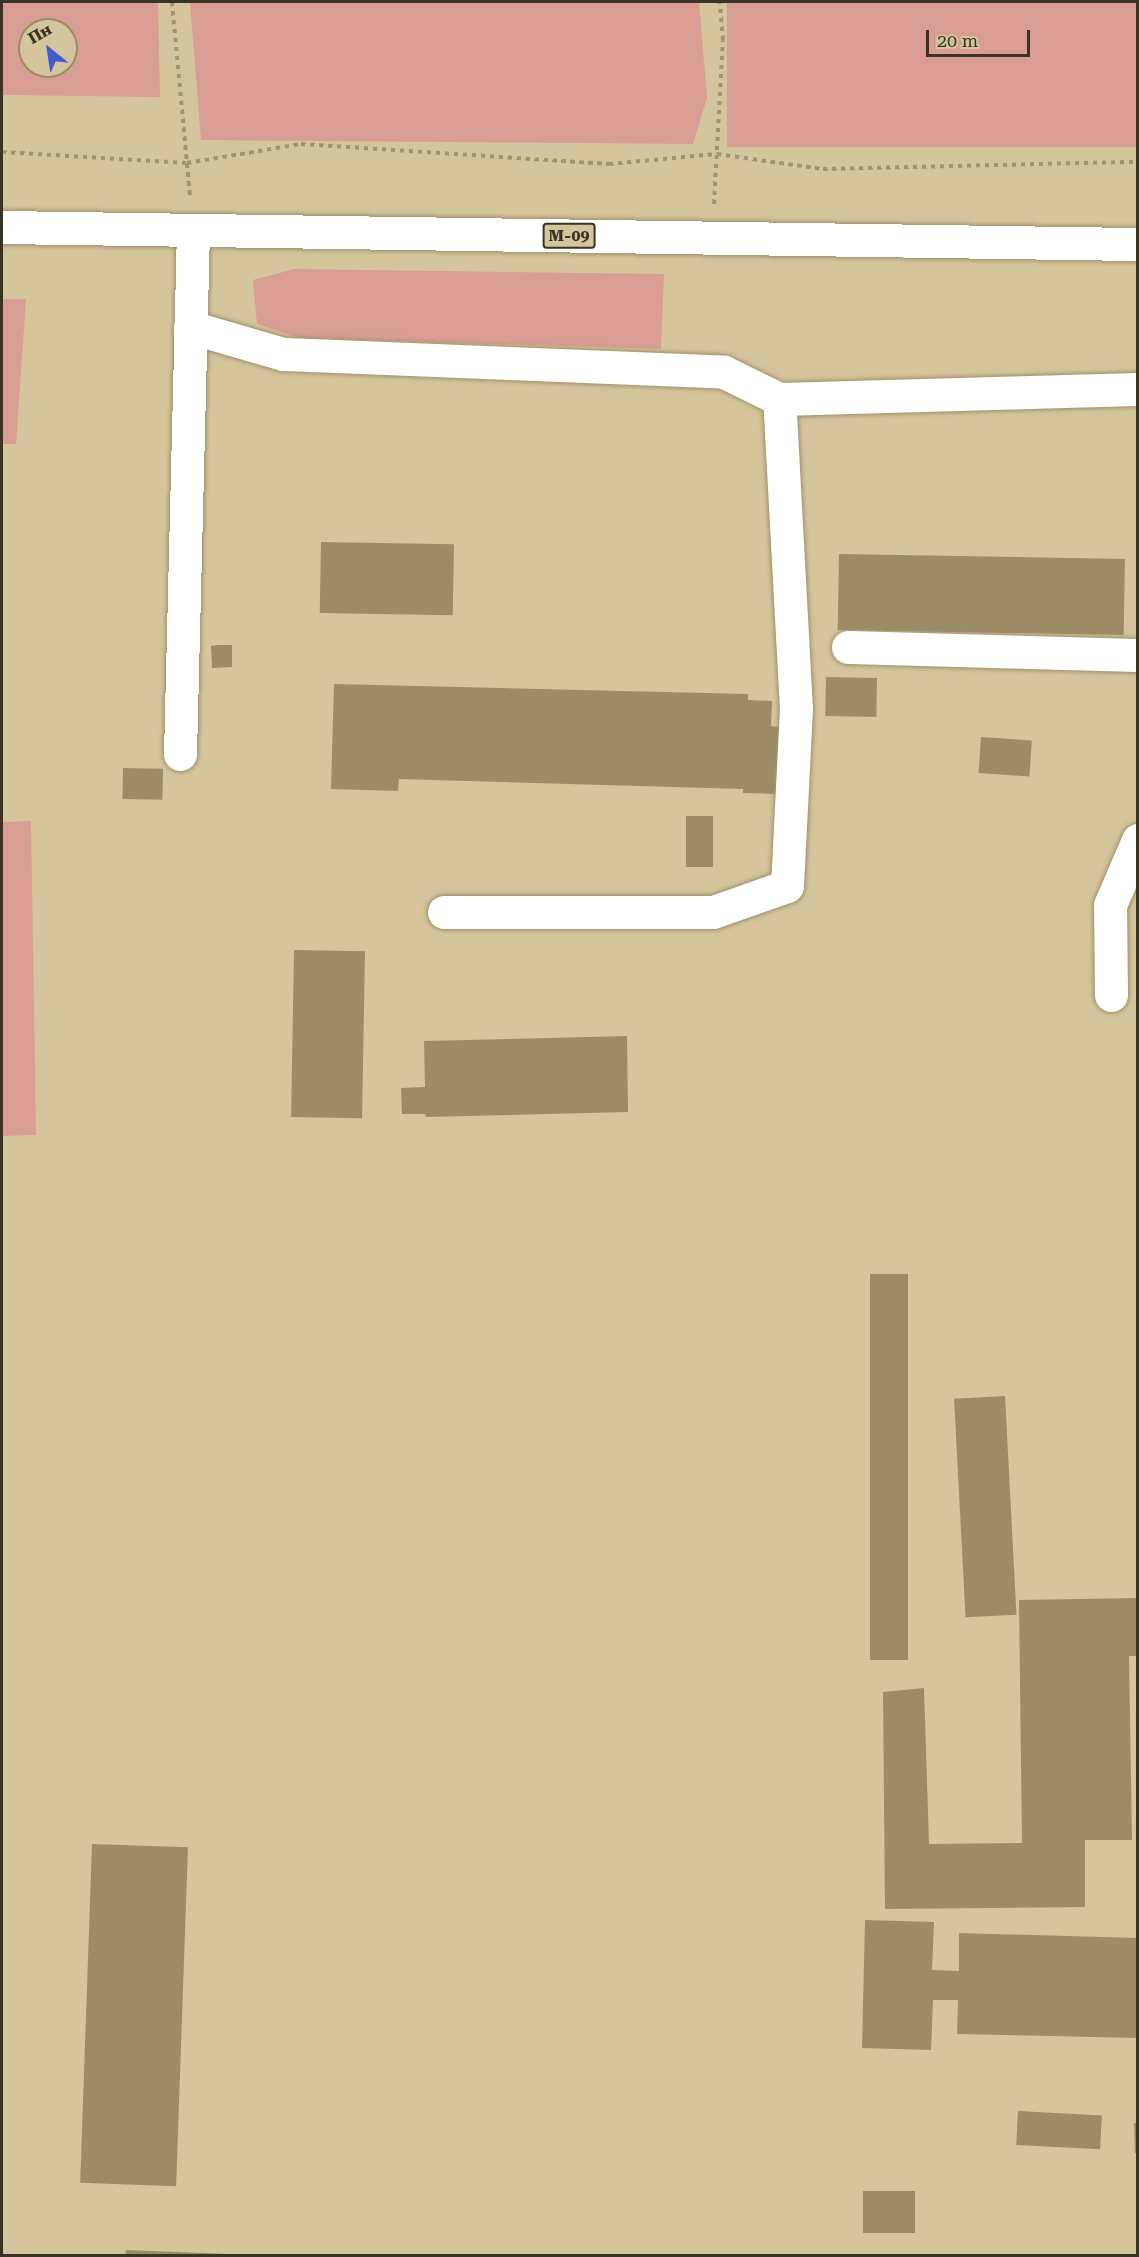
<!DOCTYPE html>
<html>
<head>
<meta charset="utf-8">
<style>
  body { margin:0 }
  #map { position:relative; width:1139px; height:2257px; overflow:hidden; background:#d5c59d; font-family:"Roboto Serif",serif }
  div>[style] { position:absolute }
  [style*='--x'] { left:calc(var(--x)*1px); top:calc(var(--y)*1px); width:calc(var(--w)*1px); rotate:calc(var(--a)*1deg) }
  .green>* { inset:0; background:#d99d93; transform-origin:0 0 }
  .building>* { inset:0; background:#9b8c66; transform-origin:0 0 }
  .path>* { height:4px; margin-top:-2px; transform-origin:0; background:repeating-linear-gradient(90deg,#a09474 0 4.5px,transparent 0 9px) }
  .roads { filter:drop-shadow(0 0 2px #a0916a) drop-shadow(0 0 2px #a0916a) }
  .minor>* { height:33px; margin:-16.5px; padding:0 16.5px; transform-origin:16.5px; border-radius:16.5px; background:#fff }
  .highway>* { height:33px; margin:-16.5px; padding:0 16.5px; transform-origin:16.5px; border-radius:16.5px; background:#fff }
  span { translate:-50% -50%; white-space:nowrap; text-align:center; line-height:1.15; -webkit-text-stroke:4.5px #d5c59d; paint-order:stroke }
  .shield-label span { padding:2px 4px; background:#d5c59d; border:2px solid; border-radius:4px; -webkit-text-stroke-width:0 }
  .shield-label { font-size:16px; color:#393323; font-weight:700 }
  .frame { position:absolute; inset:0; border:3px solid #393323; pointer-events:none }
  .north { position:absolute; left:18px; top:18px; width:60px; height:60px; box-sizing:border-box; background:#d5c59d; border:2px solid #978b6c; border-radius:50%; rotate:330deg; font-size:16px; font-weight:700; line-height:24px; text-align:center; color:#393323 }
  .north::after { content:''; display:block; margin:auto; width:21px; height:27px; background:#405ccf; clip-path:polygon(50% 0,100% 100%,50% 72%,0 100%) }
  .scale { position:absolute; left:926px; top:30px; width:104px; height:27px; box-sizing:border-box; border:3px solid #393323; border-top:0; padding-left:8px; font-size:18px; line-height:21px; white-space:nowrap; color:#393323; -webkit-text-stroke:4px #d5c59d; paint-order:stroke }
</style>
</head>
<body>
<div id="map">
  <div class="green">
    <i style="clip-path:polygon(evenodd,2px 2px,158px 2px,160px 97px,2px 95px,2px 2px,30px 30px,66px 30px,66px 66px,30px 66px,30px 30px)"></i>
    <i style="clip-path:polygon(190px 2px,699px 2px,707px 98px,693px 144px,201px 140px)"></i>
    <i style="left:727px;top:2px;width:410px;height:145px"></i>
    <i style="clip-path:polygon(294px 269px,664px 274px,661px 349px,299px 338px,257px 324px,253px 280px)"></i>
    <i style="clip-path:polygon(2px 299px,26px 299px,16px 444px,2px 444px)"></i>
    <i style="clip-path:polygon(31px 821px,36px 1135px,2px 1136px,2px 822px)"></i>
  </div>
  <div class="building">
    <i style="left:321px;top:542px;width:133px;height:71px;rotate:1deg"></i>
    <i style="left:839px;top:554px;width:286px;height:76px;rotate:1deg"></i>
    <i style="clip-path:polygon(218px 645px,232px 645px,232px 667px,212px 668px,211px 646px)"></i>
    <i style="left:826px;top:677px;width:51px;height:39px;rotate:1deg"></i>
    <i style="clip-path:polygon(334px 684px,748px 694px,748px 700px,772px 701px,771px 726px,779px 727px,777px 794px,743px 793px,743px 789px,399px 779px,398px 791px,331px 789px)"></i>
    <i style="left:981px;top:737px;width:51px;height:36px;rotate:4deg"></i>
    <i style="left:123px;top:768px;width:40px;height:31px;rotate:1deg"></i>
    <i style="left:686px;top:816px;width:27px;height:51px"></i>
    <i style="left:294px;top:950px;width:71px;height:167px;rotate:1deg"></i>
    <i style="clip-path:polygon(627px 1036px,628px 1112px,426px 1117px,425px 1114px,402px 1114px,401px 1088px,425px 1087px,424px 1041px)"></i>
    <i style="left:870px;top:1274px;width:38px;height:386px"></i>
    <i style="left:1005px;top:1396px;width:219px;height:51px;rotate:87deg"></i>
    <i style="clip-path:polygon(1138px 1598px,1138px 1656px,1129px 1656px,1132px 1840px,1085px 1840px,1085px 1907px,885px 1909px,883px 1692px,924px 1688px,929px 1844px,1022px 1843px,1019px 1600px)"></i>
    <i style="left:92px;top:1844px;width:96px;height:339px;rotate:2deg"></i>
    <i style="clip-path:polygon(865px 1920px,934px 1922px,932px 1970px,959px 1971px,959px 1933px,1138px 1938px,1138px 2038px,957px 2034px,958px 2000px,933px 2000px,931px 2050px,862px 2048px)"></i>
    <i style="left:1018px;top:2111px;width:84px;height:34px;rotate:3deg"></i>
    <i style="clip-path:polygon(1134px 2123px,1138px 2123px,1138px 2153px,1135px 2153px)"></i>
    <i style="left:863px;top:2191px;width:52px;height:42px"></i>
    <i style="clip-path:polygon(126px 2250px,228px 2254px,228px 2256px,125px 2256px)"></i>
  </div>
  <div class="path">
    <i style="--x:172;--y:2;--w:194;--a:84.7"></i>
    <i style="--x:2;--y:152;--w:185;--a:3.4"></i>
    <i style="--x:187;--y:163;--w:116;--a:-9.5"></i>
    <i style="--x:301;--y:144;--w:309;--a:3.7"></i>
    <i style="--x:609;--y:164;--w:108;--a:-5.3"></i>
    <i style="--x:717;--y:154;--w:107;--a:8.1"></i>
    <i style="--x:823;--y:169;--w:315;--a:-1.3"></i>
    <i style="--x:714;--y:204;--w:164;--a:-86.9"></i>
    <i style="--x:723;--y:40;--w:38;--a:-95"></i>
  </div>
  <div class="roads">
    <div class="minor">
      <i style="--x:190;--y:327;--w:97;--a:16.2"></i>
      <i style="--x:283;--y:354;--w:441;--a:2.3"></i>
      <i style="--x:724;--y:372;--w:61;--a:26.1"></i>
      <i style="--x:848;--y:647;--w:290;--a:1.6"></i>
      <i style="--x:180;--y:754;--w:523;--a:-88.58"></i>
      <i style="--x:444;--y:912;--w:269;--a:0"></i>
      <i style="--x:713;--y:912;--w:78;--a:-19.4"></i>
      <i style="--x:787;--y:886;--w:177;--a:-87.1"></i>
      <i style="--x:796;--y:709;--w:310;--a:-93.1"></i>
      <i style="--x:779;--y:399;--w:359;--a:-1.6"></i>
      <i style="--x:1111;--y:995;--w:90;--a:-90.6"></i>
      <i style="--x:1110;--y:905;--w:71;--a:-66.7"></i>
    </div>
    <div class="highway">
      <i style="--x:2;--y:227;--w:1136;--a:0.86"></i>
    </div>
  </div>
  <div class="shield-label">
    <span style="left:569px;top:236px">М-09</span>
  </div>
  <div class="frame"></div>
  <div class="north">Пн</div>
  <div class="scale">20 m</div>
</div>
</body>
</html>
